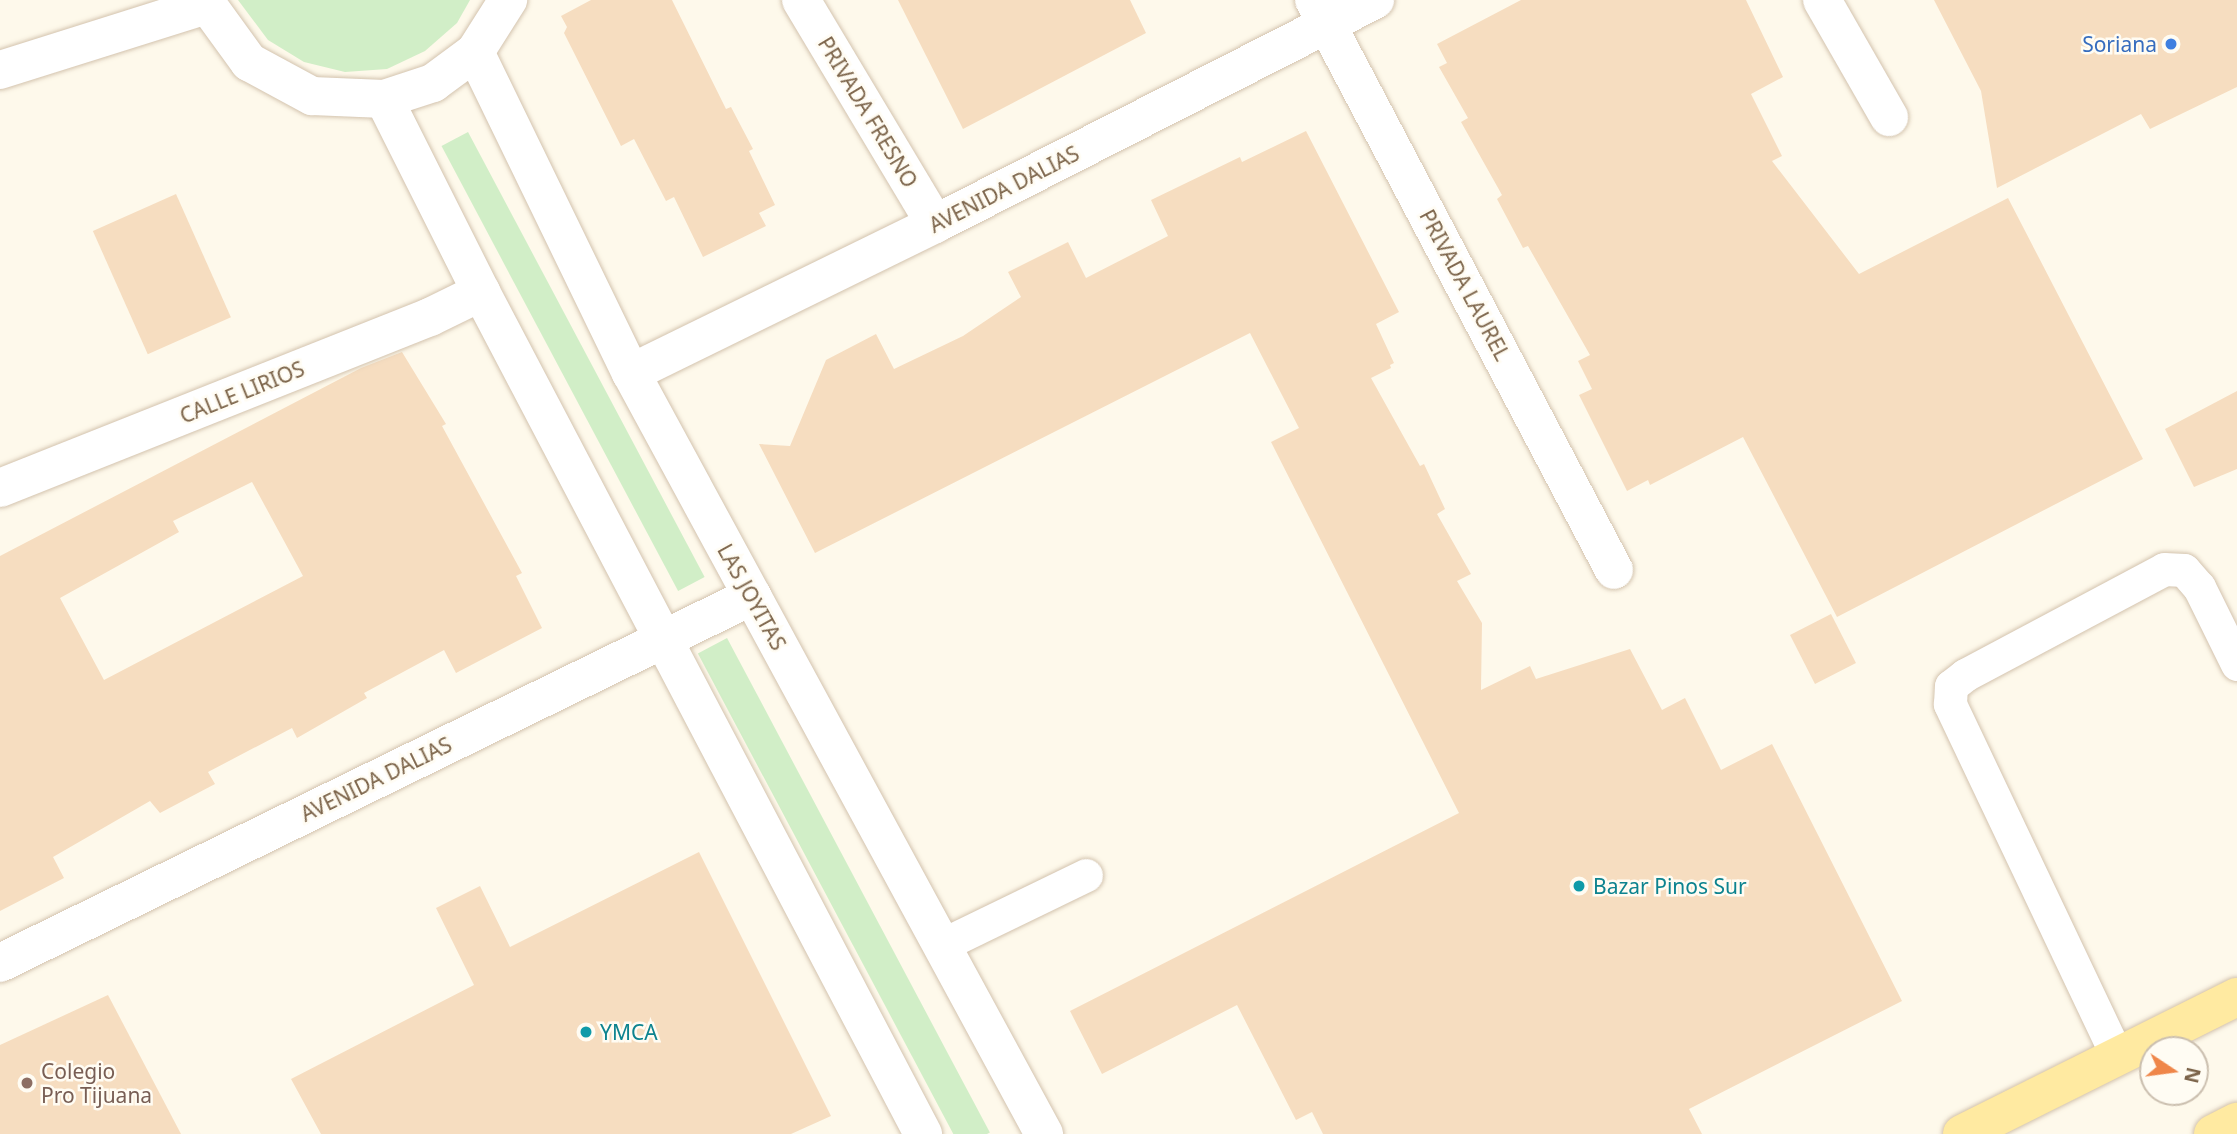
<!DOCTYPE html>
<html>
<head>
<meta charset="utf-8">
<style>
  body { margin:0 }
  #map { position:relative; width:2237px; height:1134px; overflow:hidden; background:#fef9eb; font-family:"Noto Sans",sans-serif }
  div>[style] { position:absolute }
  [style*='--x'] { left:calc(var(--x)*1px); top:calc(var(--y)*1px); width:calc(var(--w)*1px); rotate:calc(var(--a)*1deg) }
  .green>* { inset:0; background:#d1eec7; transform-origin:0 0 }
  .building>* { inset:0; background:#f6ddc0; transform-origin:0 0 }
  .roads { filter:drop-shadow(0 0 2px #d3c3ae) drop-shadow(0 0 2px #d3c3ae) }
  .service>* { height:33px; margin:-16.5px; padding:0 16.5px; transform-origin:16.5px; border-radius:16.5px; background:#fff }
  .minor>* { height:38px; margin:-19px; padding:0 19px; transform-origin:19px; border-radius:19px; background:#fff }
  .tertiary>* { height:38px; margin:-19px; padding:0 19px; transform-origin:19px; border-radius:19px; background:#fff }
  .secondary>* { height:38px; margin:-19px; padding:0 19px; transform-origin:19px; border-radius:19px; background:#fff }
  .primary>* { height:38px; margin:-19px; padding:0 19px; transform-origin:19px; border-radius:19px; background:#ffeaa1 }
  .dots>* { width:19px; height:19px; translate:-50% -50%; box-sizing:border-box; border:4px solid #fffcf3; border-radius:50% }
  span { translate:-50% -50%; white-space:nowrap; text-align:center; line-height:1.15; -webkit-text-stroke:5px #fffcf3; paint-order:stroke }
  .shop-label { font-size:21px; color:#366cbe }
  .right { translate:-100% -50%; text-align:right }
  .street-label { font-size:21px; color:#7c644a }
  .culture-label { font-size:21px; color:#0d838f }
  .left { translate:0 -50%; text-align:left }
  .education-label { font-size:21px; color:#785e54 }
  .north { position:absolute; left:2139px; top:1036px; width:70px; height:70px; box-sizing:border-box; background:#fffcf3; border:2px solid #cbbfaf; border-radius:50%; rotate:103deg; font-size:19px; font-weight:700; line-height:28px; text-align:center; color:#7c644a }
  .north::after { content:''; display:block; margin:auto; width:24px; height:32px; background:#ef8649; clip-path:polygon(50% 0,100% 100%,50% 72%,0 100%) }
</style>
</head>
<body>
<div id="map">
  <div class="green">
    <i style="clip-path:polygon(238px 0,470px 0,457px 23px,425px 51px,387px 69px,345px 72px,304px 62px,268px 40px)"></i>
    <i style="left:468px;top:132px;width:504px;height:30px;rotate:62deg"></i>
    <i style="left:727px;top:638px;width:560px;height:33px;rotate:62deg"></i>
  </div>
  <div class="building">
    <i style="clip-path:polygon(591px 0,672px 0,726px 109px,731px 107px,753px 149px,749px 151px,775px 205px,759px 213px,766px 226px,703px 257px,674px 197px,666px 201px,634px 139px,621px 146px,564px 33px,567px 27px,561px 16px)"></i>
    <i style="clip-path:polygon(898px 0,1130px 0,1146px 33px,963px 129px)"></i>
    <i style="clip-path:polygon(1521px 0,1746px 0,1783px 77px,1751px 94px,1782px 156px,1772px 161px,1859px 274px,2008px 198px,2143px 459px,1837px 617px,1743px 437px,1650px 485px,1648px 480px,1627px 491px,1579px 395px,1592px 389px,1578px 361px,1590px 355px,1528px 246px,1523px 248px,1497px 199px,1502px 195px,1461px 122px,1468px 118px,1439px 67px,1447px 63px,1437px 44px)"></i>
    <i style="clip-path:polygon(1934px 0,2237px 0,2237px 87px,2150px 129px,2141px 114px,1997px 188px,1981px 91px)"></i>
    <i style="clip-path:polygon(1306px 131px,1399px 312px,1376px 324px,1394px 363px,1390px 365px,1391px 368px,1371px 378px,1420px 466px,1424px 464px,1445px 509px,1437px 514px,1471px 574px,1457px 581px,1482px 623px,1481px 690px,1530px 666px,1536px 679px,1630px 649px,1662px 710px,1685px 698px,1721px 770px,1772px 744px,1902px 1001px,1689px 1109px,1702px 1134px,1323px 1134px,1312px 1112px,1296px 1120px,1237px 1005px,1102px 1074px,1070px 1011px,1459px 813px,1271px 442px,1299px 428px,1250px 333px,815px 553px,759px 444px,790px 446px,826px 360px,876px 334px,894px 369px,963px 336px,1021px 297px,1008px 272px,1068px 242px,1086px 278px,1168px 236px,1151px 200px,1240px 157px,1242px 162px)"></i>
    <i style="left:176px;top:194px;width:135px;height:91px;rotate:66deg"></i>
    <i style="clip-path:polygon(evenodd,402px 352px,446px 424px,442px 426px,522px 573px,516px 576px,542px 628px,456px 673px,444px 650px,364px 693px,367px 698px,297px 738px,292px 728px,208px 772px,215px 784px,160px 813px,150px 801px,53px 857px,64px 878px,0 911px,0 556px,361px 368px,402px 352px,252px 482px,303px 576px,104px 680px,60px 598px,179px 532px,173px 521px,252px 482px)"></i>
    <i style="clip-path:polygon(2237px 391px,2237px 469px,2194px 487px,2165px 429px)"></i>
    <i style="left:1831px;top:614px;width:55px;height:46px;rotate:63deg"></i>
    <i style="clip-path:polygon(699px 852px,831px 1116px,791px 1134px,321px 1134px,291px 1079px,474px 985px,436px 908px,480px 886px,510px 947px)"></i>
    <i style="clip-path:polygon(108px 995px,181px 1134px,0 1134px,0 1045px)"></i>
  </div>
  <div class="roads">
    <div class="service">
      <i style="--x:942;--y:945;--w:160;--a:-25.9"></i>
      <i style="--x:2117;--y:1056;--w:390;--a:-115.4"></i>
      <i style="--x:1950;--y:704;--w:18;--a:-87"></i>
      <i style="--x:1951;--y:686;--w:18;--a:-38"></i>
      <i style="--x:1965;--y:675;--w:225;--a:-28"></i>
      <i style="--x:2164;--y:569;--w:20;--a:3"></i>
      <i style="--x:2184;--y:570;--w:23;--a:49"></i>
      <i style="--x:2199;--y:587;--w:86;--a:63.7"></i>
    </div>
    <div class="minor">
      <i style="--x:801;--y:0;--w:261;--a:59.1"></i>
      <i style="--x:1314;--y:0;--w:644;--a:62.24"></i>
      <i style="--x:1822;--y:0;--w:135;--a:60.2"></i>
      <i style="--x:631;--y:373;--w:339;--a:-26.1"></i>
      <i style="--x:935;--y:224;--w:494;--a:-27"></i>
      <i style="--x:0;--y:488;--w:463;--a:-21.7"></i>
      <i style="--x:430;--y:317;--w:57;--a:-26.1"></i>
      <i style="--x:0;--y:963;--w:837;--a:-26.01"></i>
    </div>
    <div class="tertiary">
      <i style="--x:0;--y:70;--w:216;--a:-17.5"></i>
    </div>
    <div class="secondary">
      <i style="--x:204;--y:0;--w:77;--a:54"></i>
      <i style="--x:249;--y:62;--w:72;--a:28.4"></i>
      <i style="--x:312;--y:96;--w:72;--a:2.4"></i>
      <i style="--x:384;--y:99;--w:52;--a:-18.1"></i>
      <i style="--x:433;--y:83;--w:52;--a:-36.4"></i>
      <i style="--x:475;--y:52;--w:62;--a:-57.6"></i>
      <i style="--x:475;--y:52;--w:357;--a:64.1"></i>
      <i style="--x:631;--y:373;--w:866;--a:61.51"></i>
      <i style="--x:384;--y:99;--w:216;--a:63.3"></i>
      <i style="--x:481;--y:292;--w:951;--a:62.3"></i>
    </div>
    <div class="primary">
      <i style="--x:1962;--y:1134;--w:307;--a:-26.5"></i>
      <i style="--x:2213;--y:1134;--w:27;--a:-27"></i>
    </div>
  </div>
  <div class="dots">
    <i style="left:2171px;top:44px;background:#3f7fe0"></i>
    <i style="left:1579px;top:886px;background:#0f9aa8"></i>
    <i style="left:586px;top:1032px;background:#0f9aa8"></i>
    <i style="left:27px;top:1083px;background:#8d6e63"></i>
  </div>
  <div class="shop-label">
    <span class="right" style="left:2157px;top:44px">Soriana</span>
  </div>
  <div class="street-label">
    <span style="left:868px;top:112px;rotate:59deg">PRIVADA FRESNO</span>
    <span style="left:1004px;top:189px;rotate:-27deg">AVENIDA DALIAS</span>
    <span style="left:1465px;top:285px;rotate:62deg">PRIVADA LAUREL</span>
    <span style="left:242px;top:392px;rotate:-22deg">CALLE LIRIOS</span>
    <span style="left:752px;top:597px;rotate:61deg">LAS JOYITAS</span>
    <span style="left:376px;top:779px;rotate:-26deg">AVENIDA DALIAS</span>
  </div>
  <div class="culture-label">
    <span class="left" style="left:1593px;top:886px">Bazar Pinos Sur</span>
    <span class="left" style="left:600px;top:1032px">YMCA</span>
  </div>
  <div class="education-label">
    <span class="left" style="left:41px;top:1083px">Colegio<br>Pro Tijuana</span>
  </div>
  <div class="north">N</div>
</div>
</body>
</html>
